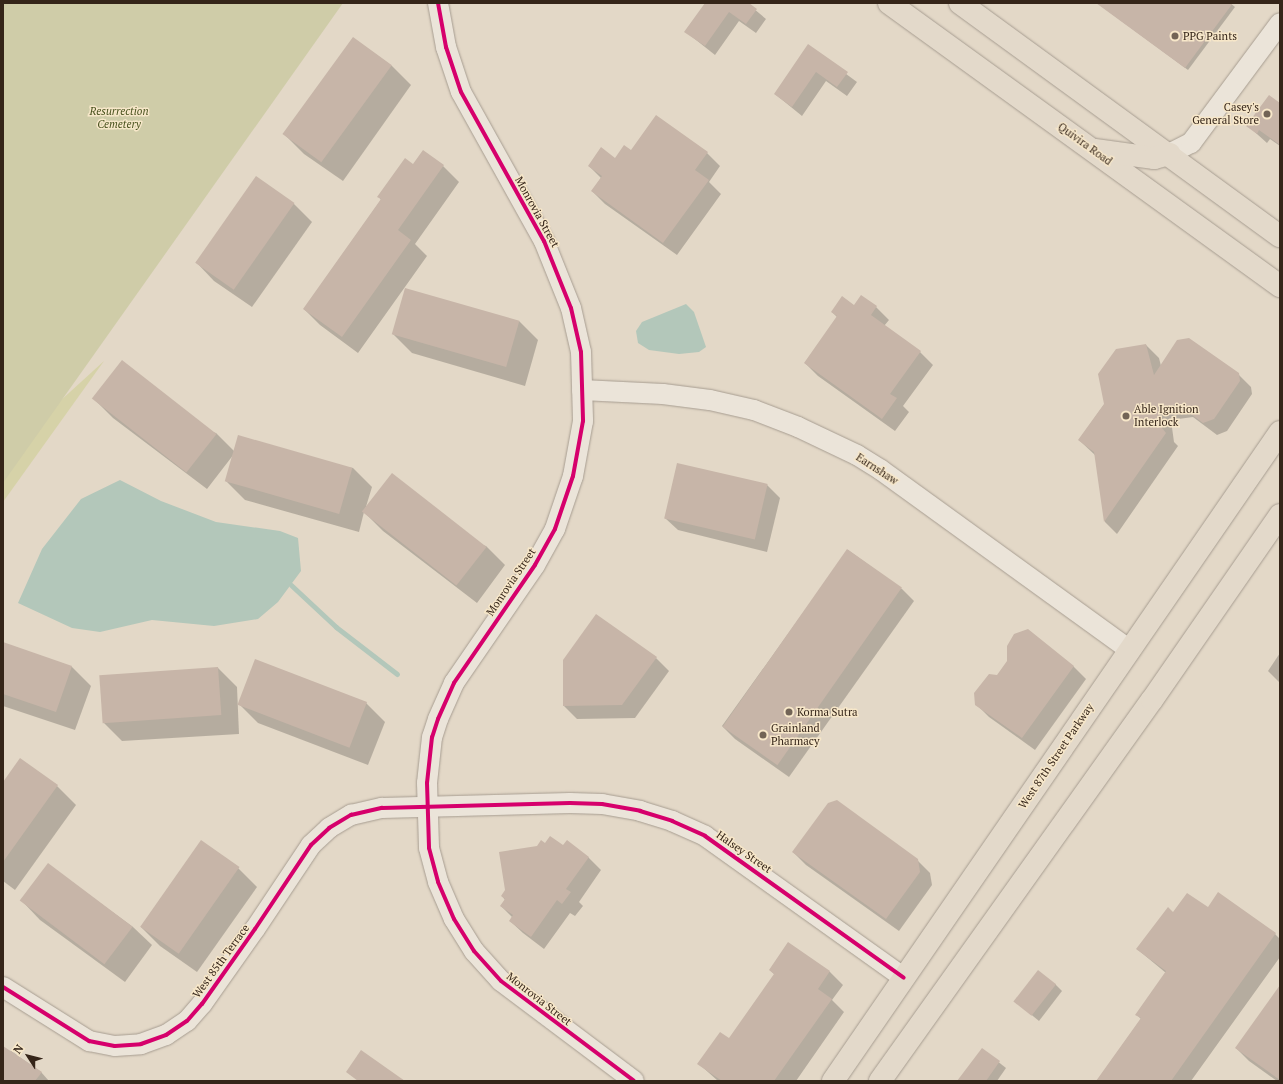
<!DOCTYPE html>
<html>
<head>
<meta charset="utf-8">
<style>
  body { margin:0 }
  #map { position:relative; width:1283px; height:1084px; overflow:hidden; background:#e3d8c7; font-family:"PT Serif",serif }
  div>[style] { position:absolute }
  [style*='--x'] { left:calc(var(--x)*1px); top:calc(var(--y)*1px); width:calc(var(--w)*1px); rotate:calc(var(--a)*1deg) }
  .green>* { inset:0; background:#d6d2a8 }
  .cemetery>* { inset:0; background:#cfcca8 }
  .water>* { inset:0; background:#b3c7ba }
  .shadow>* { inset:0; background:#0003 }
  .stream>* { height:5px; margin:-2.5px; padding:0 2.5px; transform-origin:2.5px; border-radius:2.5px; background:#b3c7ba }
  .building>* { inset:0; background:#c7b5a8; transform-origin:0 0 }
  .roads { filter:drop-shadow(0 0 1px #a79d91) drop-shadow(0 0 1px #a79d91) }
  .minor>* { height:20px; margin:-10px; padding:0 10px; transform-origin:10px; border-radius:10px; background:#ebe4d9 }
  .major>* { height:22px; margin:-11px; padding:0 11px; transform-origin:11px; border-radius:11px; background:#e3d9ca }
  .cycleway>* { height:4px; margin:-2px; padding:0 2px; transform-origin:2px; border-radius:2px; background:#d6006c }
  .dots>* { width:11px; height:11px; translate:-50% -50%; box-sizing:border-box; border:2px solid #f7e7c9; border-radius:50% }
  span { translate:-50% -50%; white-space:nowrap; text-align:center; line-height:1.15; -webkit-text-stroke:3px #f7e7c9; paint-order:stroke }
  .poi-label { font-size:11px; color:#352519 }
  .left { translate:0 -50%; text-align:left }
  .right { translate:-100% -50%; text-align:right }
  .park-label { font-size:11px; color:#4a531f; font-style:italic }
  .street-label { font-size:11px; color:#352519 }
  .frame { position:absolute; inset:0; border:4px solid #352519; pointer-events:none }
  .north { position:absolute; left:8px; top:1036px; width:40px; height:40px; -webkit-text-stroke:3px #f7e7c9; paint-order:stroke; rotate:306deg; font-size:11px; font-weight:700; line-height:16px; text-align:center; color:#352519 }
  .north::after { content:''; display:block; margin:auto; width:14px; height:18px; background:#352519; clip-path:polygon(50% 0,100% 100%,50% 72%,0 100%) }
</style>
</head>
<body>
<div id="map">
  <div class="green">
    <i style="clip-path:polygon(104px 361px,3px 502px,3px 453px)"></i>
  </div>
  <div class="cemetery">
    <i style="clip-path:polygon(3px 3px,343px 3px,3px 483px)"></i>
  </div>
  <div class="water">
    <i style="clip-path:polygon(686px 304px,694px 312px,706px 347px,699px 352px,679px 354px,649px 350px,638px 343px,636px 331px,642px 322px)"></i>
    <i style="clip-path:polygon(120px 480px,161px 501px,216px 522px,280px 531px,298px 538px,301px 571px,278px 602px,258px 619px,214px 626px,152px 620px,100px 632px,72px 628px,18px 603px,42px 549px,81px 499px)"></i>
  </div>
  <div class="shadow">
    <i style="clip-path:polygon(706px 3px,747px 3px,766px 19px,756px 33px,739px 21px,715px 55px,686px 32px)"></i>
    <i style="clip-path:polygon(1097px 3px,1230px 3px,1235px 7px,1188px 70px)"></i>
    <i style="clip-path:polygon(353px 38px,392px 66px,411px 85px,343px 181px,304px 154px,285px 135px)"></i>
    <i style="clip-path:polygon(808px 46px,857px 82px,847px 96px,826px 81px,802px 116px,775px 94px)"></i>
    <i style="clip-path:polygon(1280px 104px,1280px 146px,1270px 139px,1267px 143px,1248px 126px)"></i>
    <i style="clip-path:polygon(632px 151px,707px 153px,720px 166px,709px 182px,721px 194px,677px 255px,605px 204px,592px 191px,601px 178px,589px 166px,616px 159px)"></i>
    <i style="clip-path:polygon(413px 165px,443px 166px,459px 182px,415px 244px,427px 256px,358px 353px,320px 325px,304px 309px,381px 200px,379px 197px)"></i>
    <i style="clip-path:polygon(293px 203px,312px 222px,252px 307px,214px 281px,196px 262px)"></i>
    <i style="clip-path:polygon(876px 307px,889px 320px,884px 326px,920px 352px,933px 365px,903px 406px,909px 412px,895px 431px,818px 376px,805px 363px,838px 318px,832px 312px)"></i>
    <i style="clip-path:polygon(519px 321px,538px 340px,525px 386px,412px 353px,393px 334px)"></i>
    <i style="clip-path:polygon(1146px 345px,1159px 358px,1161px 366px,1238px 374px,1251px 387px,1252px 394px,1227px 431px,1217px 435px,1193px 417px,1171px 420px,1174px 442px,1178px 446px,1117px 534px,1105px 522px,1096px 456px,1079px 440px)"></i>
    <i style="clip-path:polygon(94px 399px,216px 433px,235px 452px,353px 468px,372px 487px,365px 510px,486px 546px,505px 565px,477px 603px,383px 531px,364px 512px,359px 532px,245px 500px,226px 481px,234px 454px,207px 489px,113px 418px)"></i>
    <i style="clip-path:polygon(767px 485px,780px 498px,767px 552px,678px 530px,665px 518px)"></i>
    <i style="clip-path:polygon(848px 550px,902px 589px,914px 601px,789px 777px,735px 739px,722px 726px)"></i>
    <i style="clip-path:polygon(3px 643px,72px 667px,91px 686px,75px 730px,3px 706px)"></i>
    <i style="clip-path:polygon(1280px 653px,1280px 683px,1268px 671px)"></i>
    <i style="clip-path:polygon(656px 658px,669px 671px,635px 718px,577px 719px,564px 706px)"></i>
    <i style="clip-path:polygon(1073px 666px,1086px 679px,1035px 750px,989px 717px,976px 704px,998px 676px)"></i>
    <i style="clip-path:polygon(218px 668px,237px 687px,239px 734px,122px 741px,103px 722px)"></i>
    <i style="clip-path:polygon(366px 703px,385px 722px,368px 765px,258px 723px,239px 704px)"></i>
    <i style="clip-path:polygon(3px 783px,57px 786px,76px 805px,15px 890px,3px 881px)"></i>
    <i style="clip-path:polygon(201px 842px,238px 868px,257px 887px,197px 972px,160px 946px,141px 927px)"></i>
    <i style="clip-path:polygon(545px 844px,564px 847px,588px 857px,601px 870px,579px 902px,583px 906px,575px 916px,570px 913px,544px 949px,523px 933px,510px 921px,512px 917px,501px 906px,505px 900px,502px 896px,537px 847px)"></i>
    <i style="clip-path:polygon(793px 852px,917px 860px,930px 873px,932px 885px,899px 931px,806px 865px)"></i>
    <i style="clip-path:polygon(48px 865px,133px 927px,152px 945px,125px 982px,40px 920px,22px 901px)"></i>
    <i style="clip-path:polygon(1208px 908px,1275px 934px,1280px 939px,1280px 957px,1191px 1081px,1097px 1081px,1141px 1019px,1137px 1015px,1166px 973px,1137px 949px,1174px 913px)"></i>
    <i style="clip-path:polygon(788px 943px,830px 972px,843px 985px,832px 1000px,844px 1012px,796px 1081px,718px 1081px,699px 1064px,730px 1040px,775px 975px,770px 970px)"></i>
    <i style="clip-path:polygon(1055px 984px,1062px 991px,1039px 1021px,1016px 1002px)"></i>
    <i style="clip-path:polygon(1280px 987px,1280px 1081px,1277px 1081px,1249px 1061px,1236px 1048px)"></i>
    <i style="clip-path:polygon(982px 1049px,1006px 1068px,997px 1081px,962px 1081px)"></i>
    <i style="clip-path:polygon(11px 1051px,41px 1072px,49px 1081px,3px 1081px,3px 1062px)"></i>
  </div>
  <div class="stream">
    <i style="--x:291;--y:585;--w:62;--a:43"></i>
    <i style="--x:336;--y:627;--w:77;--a:37.6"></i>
  </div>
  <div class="building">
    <i style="clip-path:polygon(705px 3px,749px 3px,757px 9px,746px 24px,729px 12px,705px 46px,684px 32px)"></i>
    <i style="clip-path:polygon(1096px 3px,1233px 3px,1185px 68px)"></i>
    <i style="left:353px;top:37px;width:48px;height:120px;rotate:36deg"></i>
    <i style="clip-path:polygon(808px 44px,848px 72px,837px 87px,816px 72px,792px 107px,774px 94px)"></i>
    <i style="clip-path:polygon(1269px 95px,1280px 103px,1280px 145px,1259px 130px,1257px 134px,1246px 126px)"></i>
    <i style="clip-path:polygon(656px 115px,708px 152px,695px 170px,709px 180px,663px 243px,591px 191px,602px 176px,588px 166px,601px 147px,615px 158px,624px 145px,631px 150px)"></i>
    <i style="clip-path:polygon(423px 150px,444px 165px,398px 230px,411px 240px,342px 337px,303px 309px,381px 199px,377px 197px,405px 158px,413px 164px)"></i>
    <i style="left:256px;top:176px;width:47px;height:106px;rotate:35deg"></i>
    <i style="left:405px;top:288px;width:119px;height:48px;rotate:16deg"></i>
    <i style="clip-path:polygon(861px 295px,877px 306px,871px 315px,921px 351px,890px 394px,897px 398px,882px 419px,804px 363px,837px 316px,831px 312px,842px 296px,854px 305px)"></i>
    <i style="clip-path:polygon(1189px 338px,1239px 373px,1240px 381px,1214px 419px,1203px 423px,1179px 405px,1158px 407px,1162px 428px,1166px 433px,1104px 522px,1094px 452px,1078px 440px,1104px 404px,1098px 374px,1116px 349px,1146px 344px,1154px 375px,1177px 340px)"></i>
    <i style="left:122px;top:360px;width:120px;height:49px;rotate:38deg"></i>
    <i style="left:238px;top:435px;width:119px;height:48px;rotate:16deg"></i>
    <i style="left:677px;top:463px;width:93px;height:57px;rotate:13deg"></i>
    <i style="left:392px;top:473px;width:120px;height:49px;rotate:38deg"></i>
    <i style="left:847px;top:549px;width:67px;height:217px;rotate:35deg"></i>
    <i style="clip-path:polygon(596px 614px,657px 657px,622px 705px,563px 706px,563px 660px)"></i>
    <i style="clip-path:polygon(1028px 629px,1074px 666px,1022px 738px,975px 705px,974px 693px,989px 674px,997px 675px,1007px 661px,1007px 646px,1014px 634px)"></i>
    <i style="clip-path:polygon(3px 642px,72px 666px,56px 712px,3px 694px)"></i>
    <i style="left:255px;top:659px;width:120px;height:49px;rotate:21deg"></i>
    <i style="left:218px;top:667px;width:48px;height:119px;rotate:86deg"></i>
    <i style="clip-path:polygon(20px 758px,58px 785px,3px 862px,3px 782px)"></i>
    <i style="clip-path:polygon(837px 800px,918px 859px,920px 872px,886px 919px,792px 852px,828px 803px)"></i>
    <i style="clip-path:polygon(550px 836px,563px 845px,567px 840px,589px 857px,566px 889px,571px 892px,562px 904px,557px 900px,531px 937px,509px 921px,513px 915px,500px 906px,505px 899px,501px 896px,505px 890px,499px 852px,537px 846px,541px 840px,545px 843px)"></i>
    <i style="left:201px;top:840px;width:47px;height:106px;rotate:35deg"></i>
    <i style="left:48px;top:863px;width:106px;height:47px;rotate:37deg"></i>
    <i style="clip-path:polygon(1218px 892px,1276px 933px,1171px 1081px,1096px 1081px,1141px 1018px,1135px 1015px,1166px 971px,1136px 949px,1168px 907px,1173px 912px,1187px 893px,1208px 907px)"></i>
    <i style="clip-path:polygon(788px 942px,830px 971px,818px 989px,832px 999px,774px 1081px,722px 1081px,697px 1064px,720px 1032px,729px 1038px,774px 974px,769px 970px)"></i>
    <i style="left:1038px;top:970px;width:23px;height:40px;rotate:38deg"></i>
    <i style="clip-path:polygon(1280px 985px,1280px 1080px,1235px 1048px)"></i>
    <i style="clip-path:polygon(3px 1046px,42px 1072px,35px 1081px,3px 1081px)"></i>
    <i style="clip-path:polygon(982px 1048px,1000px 1061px,986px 1081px,957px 1081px)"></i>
    <i style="clip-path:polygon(361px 1050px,405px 1081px,358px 1081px,346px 1072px)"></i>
  </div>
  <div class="roads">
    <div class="minor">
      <i style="--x:438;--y:3;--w:45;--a:79.7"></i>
      <i style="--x:446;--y:47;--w:47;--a:71.6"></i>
      <i style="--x:461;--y:92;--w:171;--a:60.9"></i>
      <i style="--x:544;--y:241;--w:72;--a:68.1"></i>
      <i style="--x:571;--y:308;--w:45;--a:77.2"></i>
      <i style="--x:581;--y:352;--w:69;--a:88.3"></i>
      <i style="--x:583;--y:421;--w:56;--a:100.3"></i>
      <i style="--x:573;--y:476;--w:56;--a:108.8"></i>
      <i style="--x:555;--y:529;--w:41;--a:119.1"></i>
      <i style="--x:535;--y:565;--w:143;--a:124.5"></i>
      <i style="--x:454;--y:683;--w:39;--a:114"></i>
      <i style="--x:438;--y:719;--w:19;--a:108"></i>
      <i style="--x:432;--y:737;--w:46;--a:96.2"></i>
      <i style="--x:427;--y:783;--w:65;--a:88.2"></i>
      <i style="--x:429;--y:848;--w:35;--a:75"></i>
      <i style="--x:438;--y:882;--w:40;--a:66.6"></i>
      <i style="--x:454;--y:919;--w:38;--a:58"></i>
      <i style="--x:474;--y:951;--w:40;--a:48"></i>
      <i style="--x:501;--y:981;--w:166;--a:36.9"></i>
      <i style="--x:1169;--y:154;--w:25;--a:-27"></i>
      <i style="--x:1191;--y:143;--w:149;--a:-53.4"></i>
      <i style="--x:582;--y:390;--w:81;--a:2.8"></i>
      <i style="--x:663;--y:394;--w:47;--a:7.3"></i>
      <i style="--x:710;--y:400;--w:45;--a:12.8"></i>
      <i style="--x:754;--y:410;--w:47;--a:21.1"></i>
      <i style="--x:798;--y:427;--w:65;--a:25.4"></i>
      <i style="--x:857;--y:455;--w:28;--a:32"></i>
      <i style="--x:881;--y:470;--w:305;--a:35.9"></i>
      <i style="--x:3;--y:987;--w:102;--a:32.1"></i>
      <i style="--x:89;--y:1041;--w:26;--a:11"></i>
      <i style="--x:115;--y:1046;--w:26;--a:-4"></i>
      <i style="--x:141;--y:1044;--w:27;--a:-20"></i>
      <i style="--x:166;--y:1035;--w:25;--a:-34"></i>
      <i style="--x:187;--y:1021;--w:23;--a:-49"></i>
      <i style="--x:202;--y:1004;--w:92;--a:-54.8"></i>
      <i style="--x:255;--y:929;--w:101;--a:-56.3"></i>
      <i style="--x:311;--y:845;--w:25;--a:-43"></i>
      <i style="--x:329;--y:828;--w:26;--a:-31"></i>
      <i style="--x:351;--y:815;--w:32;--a:-13"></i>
      <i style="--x:382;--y:808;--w:188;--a:-1.5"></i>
      <i style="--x:570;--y:803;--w:32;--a:2"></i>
      <i style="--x:602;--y:804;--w:39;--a:10"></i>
      <i style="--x:640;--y:811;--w:34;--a:17"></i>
      <i style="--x:672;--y:821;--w:36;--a:24"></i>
      <i style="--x:705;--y:836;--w:244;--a:35.5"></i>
    </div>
    <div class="major">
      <i style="--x:889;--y:3;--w:483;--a:35.9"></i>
      <i style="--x:960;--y:3;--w:396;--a:36.1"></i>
      <i style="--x:1095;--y:150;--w:60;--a:7.7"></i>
      <i style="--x:1154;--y:158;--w:16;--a:-15"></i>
      <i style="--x:833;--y:1081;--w:788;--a:-55.44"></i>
      <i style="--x:880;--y:1081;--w:468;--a:-54.5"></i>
      <i style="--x:1152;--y:700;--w:225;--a:-55.3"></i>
    </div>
  </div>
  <div class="cycleway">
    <i style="--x:438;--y:3;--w:45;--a:79.7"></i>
    <i style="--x:446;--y:47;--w:47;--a:71.6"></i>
    <i style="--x:461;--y:92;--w:171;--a:60.9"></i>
    <i style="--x:544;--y:241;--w:72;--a:68.1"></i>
    <i style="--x:571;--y:308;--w:45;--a:77.2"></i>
    <i style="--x:581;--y:352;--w:69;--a:88.3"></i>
    <i style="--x:583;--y:421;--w:56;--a:100.3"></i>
    <i style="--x:573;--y:476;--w:56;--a:108.8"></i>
    <i style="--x:555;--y:529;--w:41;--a:119.1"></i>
    <i style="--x:535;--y:565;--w:143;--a:124.5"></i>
    <i style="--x:454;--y:683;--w:39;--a:114"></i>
    <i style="--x:438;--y:719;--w:19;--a:108"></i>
    <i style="--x:432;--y:737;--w:46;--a:96.2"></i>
    <i style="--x:427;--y:783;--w:65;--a:88.2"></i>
    <i style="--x:429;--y:848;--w:35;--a:75"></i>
    <i style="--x:438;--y:882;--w:40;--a:66.6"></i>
    <i style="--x:454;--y:919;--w:38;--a:58"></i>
    <i style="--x:474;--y:951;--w:40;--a:48"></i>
    <i style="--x:501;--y:981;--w:166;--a:36.9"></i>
    <i style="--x:3;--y:987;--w:102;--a:32.1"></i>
    <i style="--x:89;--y:1041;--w:26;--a:11"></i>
    <i style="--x:115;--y:1046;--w:26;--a:-4"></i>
    <i style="--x:141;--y:1044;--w:27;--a:-20"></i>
    <i style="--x:166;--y:1035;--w:25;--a:-34"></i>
    <i style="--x:187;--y:1021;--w:23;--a:-49"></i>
    <i style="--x:202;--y:1004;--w:92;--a:-54.8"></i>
    <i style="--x:255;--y:929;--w:101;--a:-56.3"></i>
    <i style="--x:311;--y:845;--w:25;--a:-43"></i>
    <i style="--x:329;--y:828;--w:26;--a:-31"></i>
    <i style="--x:351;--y:815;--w:32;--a:-13"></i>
    <i style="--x:382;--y:808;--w:188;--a:-1.5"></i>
    <i style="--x:570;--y:803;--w:32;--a:2"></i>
    <i style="--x:602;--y:804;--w:39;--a:10"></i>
    <i style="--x:640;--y:811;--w:34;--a:17"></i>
    <i style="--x:672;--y:821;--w:36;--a:24"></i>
    <i style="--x:705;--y:836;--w:244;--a:35.5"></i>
  </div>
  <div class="dots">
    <i style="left:1175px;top:36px;background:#726456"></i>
    <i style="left:1267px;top:114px;background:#726456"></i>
    <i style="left:1126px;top:416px;background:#726456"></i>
    <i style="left:789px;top:712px;background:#726456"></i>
    <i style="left:763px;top:735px;background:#726456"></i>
  </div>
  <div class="poi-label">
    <span class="left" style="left:1183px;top:36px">PPG Paints</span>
    <span class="right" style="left:1259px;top:114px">Casey's<br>General Store</span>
    <span class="left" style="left:1134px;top:416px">Able Ignition<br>Interlock</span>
    <span class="left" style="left:797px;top:712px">Korma Sutra</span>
    <span class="left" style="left:771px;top:735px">Grainland<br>Pharmacy</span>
  </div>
  <div class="park-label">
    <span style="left:119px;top:118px">Resurrection<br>Cemetery</span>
  </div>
  <div class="street-label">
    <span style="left:1085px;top:144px;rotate:36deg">Quivira Road</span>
    <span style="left:537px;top:212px;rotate:61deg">Monrovia Street</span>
    <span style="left:877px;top:469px;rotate:33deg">Earnshaw</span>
    <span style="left:511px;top:582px;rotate:-56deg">Monrovia Street</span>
    <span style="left:1056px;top:756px;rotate:-56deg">West 87th Street Parkway</span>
    <span style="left:744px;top:852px;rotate:35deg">Halsey Street</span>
    <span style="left:221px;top:961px;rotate:-54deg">West 85th Terrace</span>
    <span style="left:539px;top:999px;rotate:38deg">Monrovia Street</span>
  </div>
  <div class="frame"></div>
  <div class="north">N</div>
</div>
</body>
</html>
